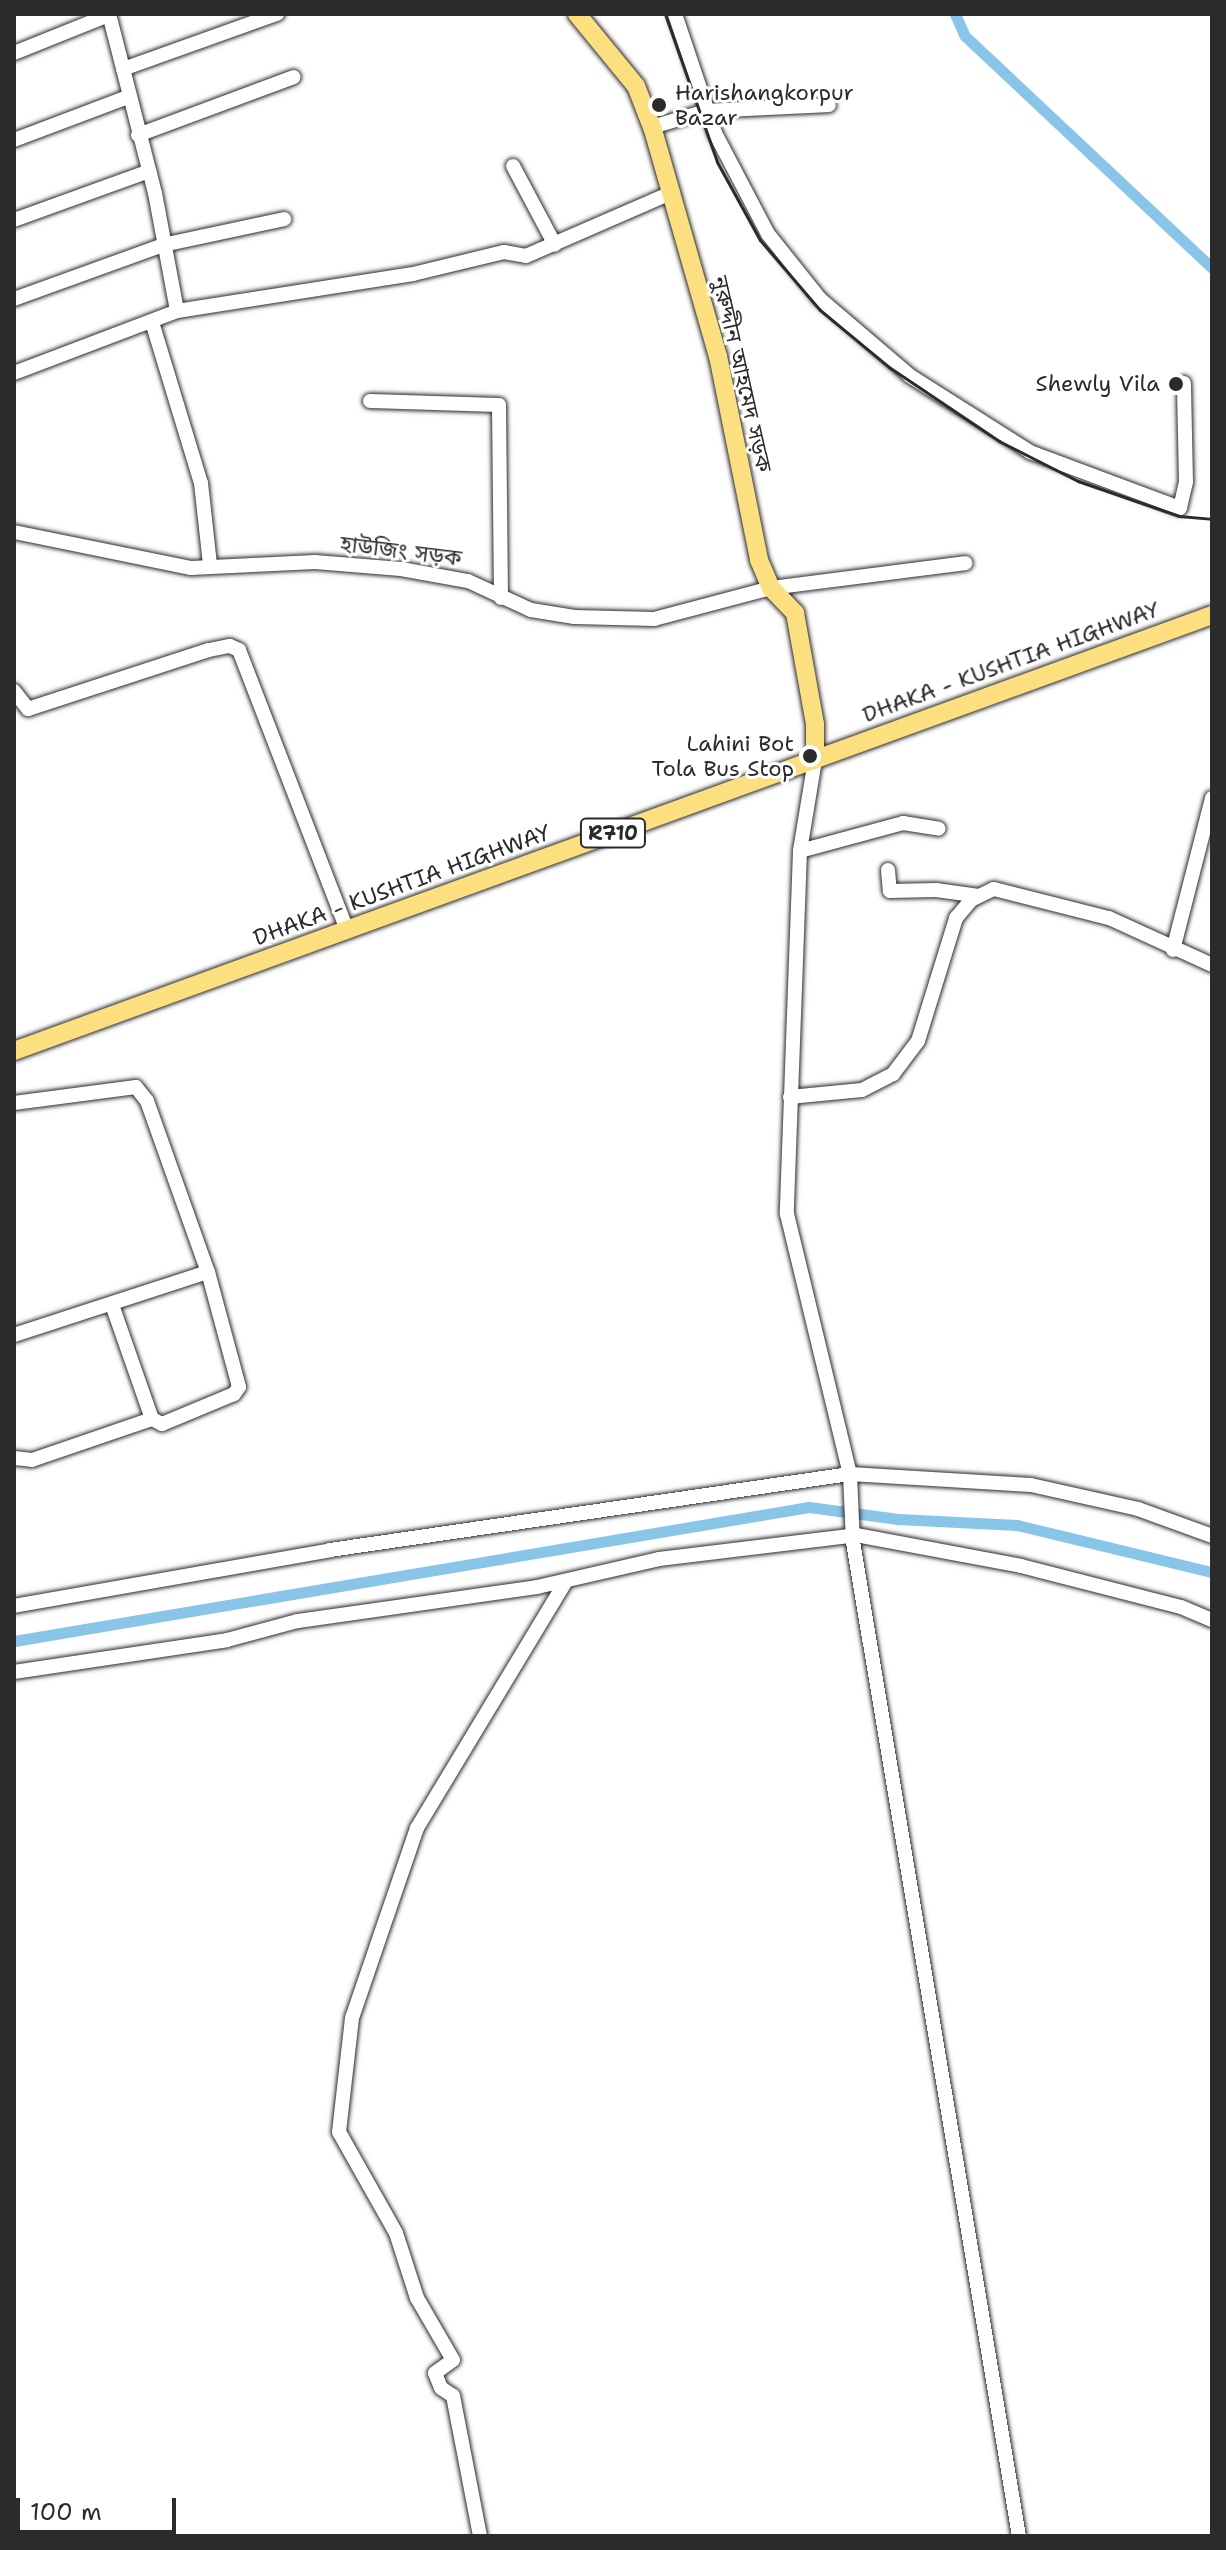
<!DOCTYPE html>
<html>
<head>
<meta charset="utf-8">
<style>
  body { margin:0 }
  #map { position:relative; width:1226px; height:2550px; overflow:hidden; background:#fff; font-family:"Shantell Sans","Noto Sans Bengali",sans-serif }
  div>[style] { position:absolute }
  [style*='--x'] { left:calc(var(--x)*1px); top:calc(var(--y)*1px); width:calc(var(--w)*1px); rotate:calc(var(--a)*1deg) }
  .canal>* { height:11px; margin:-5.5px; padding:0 5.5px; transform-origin:5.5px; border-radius:5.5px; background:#89c4e9 }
  .roads { filter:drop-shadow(0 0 2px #2b2b2b) drop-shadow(0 0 2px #2b2b2b) }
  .minor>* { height:14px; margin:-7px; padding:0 7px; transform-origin:7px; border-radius:7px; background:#fff }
  .major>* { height:18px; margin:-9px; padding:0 9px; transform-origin:9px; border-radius:9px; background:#fce080 }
  .rail>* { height:3px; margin:-1.5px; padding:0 1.5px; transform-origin:1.5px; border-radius:1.5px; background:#2b2b2b }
  .dots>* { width:22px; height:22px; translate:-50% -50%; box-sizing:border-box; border:4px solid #fff; border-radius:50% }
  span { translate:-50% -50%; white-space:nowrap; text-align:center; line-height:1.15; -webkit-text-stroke:6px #fff; paint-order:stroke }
  .shield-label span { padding:2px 6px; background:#fff; border:2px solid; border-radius:6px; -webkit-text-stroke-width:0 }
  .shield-label { font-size:20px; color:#2b2b2b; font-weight:700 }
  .poi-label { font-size:22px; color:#2b2b2b }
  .left { translate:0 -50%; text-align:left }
  .right { translate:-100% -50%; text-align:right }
  .street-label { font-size:22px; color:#2b2b2b }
  .frame { position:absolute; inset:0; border:16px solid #2b2b2b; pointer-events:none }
  .scale { position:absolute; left:16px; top:2498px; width:160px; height:36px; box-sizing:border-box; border:4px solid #2b2b2b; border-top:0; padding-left:10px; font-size:24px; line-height:28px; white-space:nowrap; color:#2b2b2b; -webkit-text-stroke:6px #fff; paint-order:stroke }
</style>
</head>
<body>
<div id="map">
  <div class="canal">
    <i style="--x:955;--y:14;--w:24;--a:66"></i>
    <i style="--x:965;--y:36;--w:339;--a:43.2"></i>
    <i style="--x:14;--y:1641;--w:806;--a:-9.57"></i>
    <i style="--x:809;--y:1507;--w:90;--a:7.7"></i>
    <i style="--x:898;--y:1519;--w:119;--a:2.9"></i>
    <i style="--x:1017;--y:1525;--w:201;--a:13.6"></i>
  </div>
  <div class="roads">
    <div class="minor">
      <i style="--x:109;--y:14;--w:185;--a:75.6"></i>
      <i style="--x:155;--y:193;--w:120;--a:79.4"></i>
      <i style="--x:675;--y:14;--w:126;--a:71.4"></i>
      <i style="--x:715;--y:133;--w:114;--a:62.3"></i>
      <i style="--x:768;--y:234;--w:83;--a:51.3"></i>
      <i style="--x:820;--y:299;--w:118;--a:40.5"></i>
      <i style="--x:910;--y:376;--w:142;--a:32.3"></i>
      <i style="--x:1030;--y:452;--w:160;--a:20.5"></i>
      <i style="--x:1180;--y:508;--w:27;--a:-77"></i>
      <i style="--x:1186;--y:482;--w:99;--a:-91.2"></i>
      <i style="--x:14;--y:53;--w:102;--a:-21.8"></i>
      <i style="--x:123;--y:69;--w:164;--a:-19.7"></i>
      <i style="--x:652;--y:127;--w:56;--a:-16.5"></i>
      <i style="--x:706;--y:111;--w:123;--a:-2.8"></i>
      <i style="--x:138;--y:135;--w:166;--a:-20.4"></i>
      <i style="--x:14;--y:140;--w:122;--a:-20.7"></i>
      <i style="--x:513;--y:166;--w:89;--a:62"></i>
      <i style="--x:14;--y:220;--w:144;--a:-19.9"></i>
      <i style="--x:14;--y:299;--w:158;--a:-19.9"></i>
      <i style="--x:163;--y:245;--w:124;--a:-12.1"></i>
      <i style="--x:152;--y:322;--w:168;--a:73.1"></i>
      <i style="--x:201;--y:483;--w:82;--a:83.7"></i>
      <i style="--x:14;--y:373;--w:174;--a:-20.8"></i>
      <i style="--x:177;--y:311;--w:239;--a:-8.9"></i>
      <i style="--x:413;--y:274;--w:94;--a:-13.6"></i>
      <i style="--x:504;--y:252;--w:22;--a:10"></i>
      <i style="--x:526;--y:256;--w:160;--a:-23.5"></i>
      <i style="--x:370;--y:401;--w:129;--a:1.8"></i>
      <i style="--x:499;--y:405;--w:193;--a:89.4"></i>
      <i style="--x:14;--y:532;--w:181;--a:11.5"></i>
      <i style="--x:191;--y:568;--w:124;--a:-2.8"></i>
      <i style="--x:315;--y:562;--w:86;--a:4.7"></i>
      <i style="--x:401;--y:569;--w:68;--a:10.2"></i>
      <i style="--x:468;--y:581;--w:69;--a:24.7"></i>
      <i style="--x:531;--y:610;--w:44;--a:9.2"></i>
      <i style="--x:574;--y:617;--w:80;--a:1.4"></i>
      <i style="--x:654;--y:619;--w:121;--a:-14.8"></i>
      <i style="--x:771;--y:588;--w:196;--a:-7.3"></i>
      <i style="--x:14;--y:691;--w:23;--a:52"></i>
      <i style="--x:28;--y:709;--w:190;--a:-18.1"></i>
      <i style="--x:209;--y:650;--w:21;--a:-11"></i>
      <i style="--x:230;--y:646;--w:10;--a:24"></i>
      <i style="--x:239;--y:650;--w:300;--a:68.9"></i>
      <i style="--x:815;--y:760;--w:92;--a:99.4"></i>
      <i style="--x:800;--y:851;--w:363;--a:92.1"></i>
      <i style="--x:787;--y:1214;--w:268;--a:76.4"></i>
      <i style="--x:850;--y:1474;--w:68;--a:87.5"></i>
      <i style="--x:853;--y:1542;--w:1008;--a:80.52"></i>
      <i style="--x:800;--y:851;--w:107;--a:-15.2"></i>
      <i style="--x:903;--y:823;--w:36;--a:9"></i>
      <i style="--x:888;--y:870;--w:21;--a:85"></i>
      <i style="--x:890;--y:891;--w:46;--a:-1.2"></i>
      <i style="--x:936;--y:890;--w:43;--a:7.9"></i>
      <i style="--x:1173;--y:950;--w:157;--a:-75.6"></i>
      <i style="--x:790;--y:1097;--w:72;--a:-5.6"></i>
      <i style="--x:862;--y:1090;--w:35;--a:-27"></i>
      <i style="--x:893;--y:1074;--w:41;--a:-52.9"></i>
      <i style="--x:918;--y:1041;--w:129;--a:-72.8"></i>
      <i style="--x:956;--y:918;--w:23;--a:-50"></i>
      <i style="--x:971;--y:900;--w:25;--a:-26"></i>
      <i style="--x:994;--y:889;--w:119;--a:14.2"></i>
      <i style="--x:1109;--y:918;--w:113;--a:24.5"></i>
      <i style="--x:14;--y:1103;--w:123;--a:-7.5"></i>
      <i style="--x:136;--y:1087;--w:18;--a:52"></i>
      <i style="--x:147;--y:1101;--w:182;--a:70.4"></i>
      <i style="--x:208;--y:1272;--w:119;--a:74.9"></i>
      <i style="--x:239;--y:1387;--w:9;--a:126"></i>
      <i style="--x:234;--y:1394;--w:78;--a:157.4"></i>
      <i style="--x:162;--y:1424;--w:11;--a:-153"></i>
      <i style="--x:152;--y:1419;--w:121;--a:-109.3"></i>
      <i style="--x:14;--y:1335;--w:204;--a:-18"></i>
      <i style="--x:14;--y:1458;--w:18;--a:6"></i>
      <i style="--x:32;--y:1460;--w:127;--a:-18.9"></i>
      <i style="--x:14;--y:1606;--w:321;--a:-10"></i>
      <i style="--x:330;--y:1550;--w:526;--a:-8.32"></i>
      <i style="--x:850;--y:1474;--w:181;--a:3.5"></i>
      <i style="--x:1031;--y:1485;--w:110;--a:12.6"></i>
      <i style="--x:1138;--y:1509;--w:79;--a:20"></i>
      <i style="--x:14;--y:1672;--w:215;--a:-8.5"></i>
      <i style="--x:227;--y:1640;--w:73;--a:-15"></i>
      <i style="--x:298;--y:1621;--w:241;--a:-8.1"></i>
      <i style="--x:537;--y:1587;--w:125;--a:-12.9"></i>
      <i style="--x:659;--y:1559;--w:198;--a:-6.9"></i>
      <i style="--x:856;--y:1535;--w:168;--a:10.6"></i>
      <i style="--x:1021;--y:1566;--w:165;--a:14.4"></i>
      <i style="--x:1181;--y:1607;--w:34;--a:23"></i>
      <i style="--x:480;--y:2536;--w:143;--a:-100.9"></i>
      <i style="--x:453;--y:2396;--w:14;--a:-146"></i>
      <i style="--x:441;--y:2388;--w:16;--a:-112"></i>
      <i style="--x:435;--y:2373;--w:22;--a:-36"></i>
      <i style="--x:453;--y:2360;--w:72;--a:-120.1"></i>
      <i style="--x:417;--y:2298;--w:68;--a:-107.9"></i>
      <i style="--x:396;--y:2233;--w:116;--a:-119.4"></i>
      <i style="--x:339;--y:2132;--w:115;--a:-83.5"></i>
      <i style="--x:352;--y:2018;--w:201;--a:-71.1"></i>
      <i style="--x:417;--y:1828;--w:288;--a:-58.9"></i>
    </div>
    <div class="major">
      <i style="--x:577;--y:14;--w:93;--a:50.7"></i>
      <i style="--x:636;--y:86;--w:47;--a:68.9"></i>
      <i style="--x:653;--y:130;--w:235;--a:74"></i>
      <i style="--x:718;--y:356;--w:208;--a:78.6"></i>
      <i style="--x:759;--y:560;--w:30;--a:67"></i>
      <i style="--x:771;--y:588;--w:35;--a:46"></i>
      <i style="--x:795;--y:613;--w:113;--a:79.8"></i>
      <i style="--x:815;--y:724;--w:36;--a:90"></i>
      <i style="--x:14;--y:1051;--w:1275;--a:-20"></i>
    </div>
  </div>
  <div class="rail">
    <i style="--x:665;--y:14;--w:157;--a:70.6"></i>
    <i style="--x:717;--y:162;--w:89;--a:61.1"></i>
    <i style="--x:760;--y:240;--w:92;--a:49.4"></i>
    <i style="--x:820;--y:310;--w:89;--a:39.6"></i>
    <i style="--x:889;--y:367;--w:133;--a:33.9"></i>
    <i style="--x:999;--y:441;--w:89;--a:26.9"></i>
    <i style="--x:1078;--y:481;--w:107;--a:19.1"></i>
    <i style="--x:1179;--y:516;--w:33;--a:5"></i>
  </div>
  <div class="dots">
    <i style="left:659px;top:105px;background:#2b2b2b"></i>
    <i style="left:1176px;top:384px;background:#2b2b2b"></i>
    <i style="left:810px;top:756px;background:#2b2b2b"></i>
  </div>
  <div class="shield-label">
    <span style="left:613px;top:833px">R710</span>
  </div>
  <div class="poi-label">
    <span class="left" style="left:675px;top:105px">Harishangkorpur<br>Bazar</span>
    <span class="right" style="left:1160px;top:384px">Shewly Vila</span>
    <span class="right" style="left:794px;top:756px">Lahini Bot<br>Tola Bus Stop</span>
  </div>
  <div class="street-label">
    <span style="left:742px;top:374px;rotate:77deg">নুরুদ্দীন আহমেদ সড়ক</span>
    <span style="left:401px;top:551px;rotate:7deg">হাউজিং সড়ক</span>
    <span style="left:1011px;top:662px;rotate:-20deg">DHAKA - KUSHTIA HIGHWAY</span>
    <span style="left:402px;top:885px;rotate:-20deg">DHAKA - KUSHTIA HIGHWAY</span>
  </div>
  <div class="frame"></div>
  <div class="scale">100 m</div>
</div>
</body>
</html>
